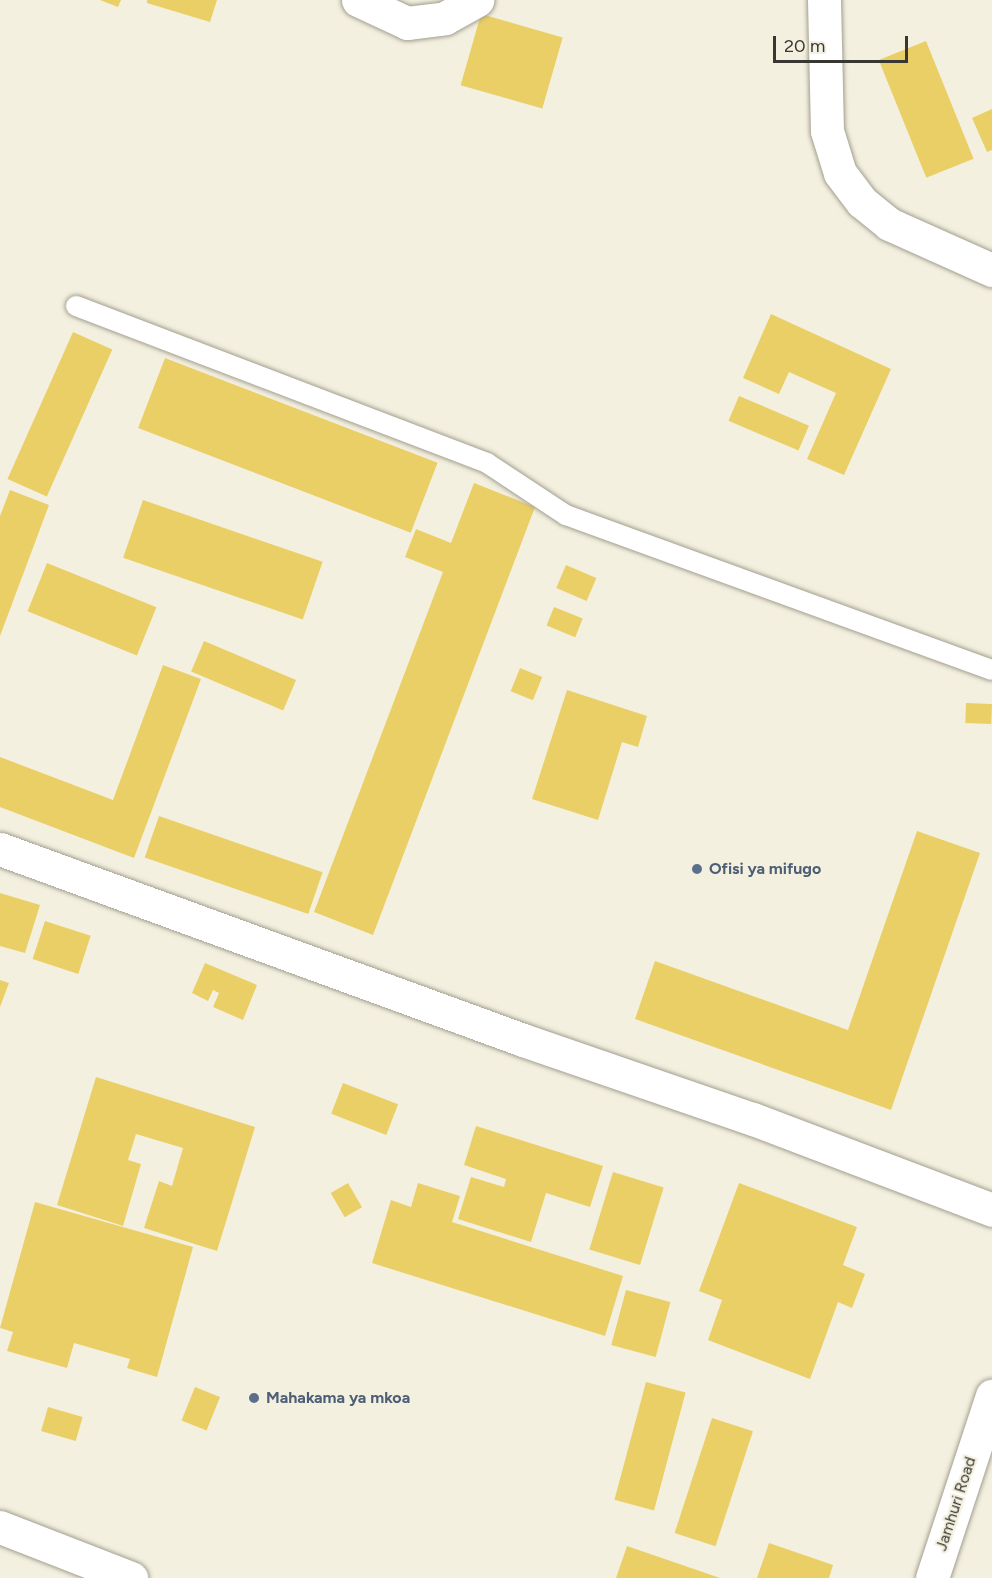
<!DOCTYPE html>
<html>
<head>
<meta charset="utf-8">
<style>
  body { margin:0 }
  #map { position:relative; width:992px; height:1578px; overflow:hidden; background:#f4f0e0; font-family:Figtree,sans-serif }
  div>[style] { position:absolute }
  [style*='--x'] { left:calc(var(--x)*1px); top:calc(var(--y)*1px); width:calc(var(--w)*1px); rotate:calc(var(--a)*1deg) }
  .building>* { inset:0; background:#eacf66; transform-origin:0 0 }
  .roads { filter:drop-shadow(0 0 2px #a29f8f) drop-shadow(0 0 2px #a29f8f) }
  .service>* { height:20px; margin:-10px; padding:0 10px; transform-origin:10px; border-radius:10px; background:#fff }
  .minor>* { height:33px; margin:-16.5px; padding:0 16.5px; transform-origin:16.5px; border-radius:16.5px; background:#fff }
  .dots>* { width:16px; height:16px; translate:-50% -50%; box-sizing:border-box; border:3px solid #f4f0e0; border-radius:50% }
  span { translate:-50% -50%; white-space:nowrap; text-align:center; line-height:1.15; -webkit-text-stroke:4.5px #f4f0e0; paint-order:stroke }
  .service-label { font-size:16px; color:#4e5e75; font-weight:700 }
  .left { translate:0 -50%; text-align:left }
  .street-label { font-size:16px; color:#383731 }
  .scale { position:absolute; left:773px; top:36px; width:135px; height:27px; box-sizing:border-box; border:3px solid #383731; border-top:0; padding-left:8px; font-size:18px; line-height:21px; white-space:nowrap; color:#383731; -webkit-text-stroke:4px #f4f0e0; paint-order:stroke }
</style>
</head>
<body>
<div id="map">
  <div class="building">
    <i style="clip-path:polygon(100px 0,121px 0,118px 7px)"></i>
    <i style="clip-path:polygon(147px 0,217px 0,210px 22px,147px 3px)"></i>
    <i style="left:481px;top:14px;width:85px;height:74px;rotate:16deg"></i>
    <i style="left:926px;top:41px;width:127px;height:51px;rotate:68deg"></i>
    <i style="clip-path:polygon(992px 109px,992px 150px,987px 152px,972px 118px)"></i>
    <i style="clip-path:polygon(771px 314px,891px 369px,844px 475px,807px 459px,836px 393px,789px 372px,779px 394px,743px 378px)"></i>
    <i style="left:73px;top:332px;width:43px;height:161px;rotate:24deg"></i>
    <i style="left:165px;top:358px;width:292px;height:75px;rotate:21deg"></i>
    <i style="left:739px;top:396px;width:76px;height:27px;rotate:23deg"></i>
    <i style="clip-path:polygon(474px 483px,535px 507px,373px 935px,314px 912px,443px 572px,405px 557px,416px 529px,451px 543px)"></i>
    <i style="clip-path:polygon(10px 490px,49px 505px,0 636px,0 516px)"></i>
    <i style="left:143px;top:500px;width:190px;height:61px;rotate:19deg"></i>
    <i style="left:47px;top:563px;width:118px;height:52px;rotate:22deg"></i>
    <i style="left:566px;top:565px;width:33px;height:25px;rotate:23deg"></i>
    <i style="left:554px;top:607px;width:31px;height:20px;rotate:22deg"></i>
    <i style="left:204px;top:641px;width:100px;height:33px;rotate:23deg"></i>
    <i style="clip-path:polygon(163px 665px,201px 679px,134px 858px,0 807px,0 757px,113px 800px)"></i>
    <i style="left:520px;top:668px;width:24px;height:25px;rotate:22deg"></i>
    <i style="clip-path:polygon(567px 690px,647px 716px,638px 747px,622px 742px,598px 820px,532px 799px)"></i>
    <i style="left:966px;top:703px;width:26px;height:20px;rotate:2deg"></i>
    <i style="left:159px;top:816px;width:173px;height:44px;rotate:19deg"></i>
    <i style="clip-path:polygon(917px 831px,980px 853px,891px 1110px,635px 1019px,655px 961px,848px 1030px)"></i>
    <i style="clip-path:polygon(0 893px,40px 905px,25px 953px,0 946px)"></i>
    <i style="left:45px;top:921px;width:48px;height:40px;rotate:18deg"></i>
    <i style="clip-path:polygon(205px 963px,257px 985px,243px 1020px,213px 1007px,219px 993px,213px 990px,208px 1001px,192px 993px)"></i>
    <i style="clip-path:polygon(0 980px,9px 983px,0 1007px)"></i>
    <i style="clip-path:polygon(96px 1077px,255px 1127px,217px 1251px,144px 1228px,159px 1181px,172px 1186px,183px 1148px,136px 1134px,128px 1160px,141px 1164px,123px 1226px,57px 1205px)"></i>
    <i style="left:343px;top:1083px;width:59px;height:33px;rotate:21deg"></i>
    <i style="clip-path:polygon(476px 1126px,603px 1166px,590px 1207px,546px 1193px,531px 1242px,458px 1219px,471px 1177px,504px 1187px,506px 1179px,464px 1165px)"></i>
    <i style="left:613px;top:1172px;width:53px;height:81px;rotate:17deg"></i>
    <i style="left:348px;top:1183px;width:28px;height:20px;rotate:60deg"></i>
    <i style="clip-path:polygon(418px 1183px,460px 1196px,452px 1222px,623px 1276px,605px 1336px,372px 1263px,391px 1200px,411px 1207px)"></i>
    <i style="clip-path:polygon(739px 1183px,857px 1227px,843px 1265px,865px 1274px,852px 1308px,838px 1302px,810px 1379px,708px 1340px,722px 1300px,699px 1291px)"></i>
    <i style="clip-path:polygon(35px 1202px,193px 1247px,157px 1377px,127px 1368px,130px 1359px,74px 1343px,67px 1368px,7px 1351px,13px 1332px,0 1328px)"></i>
    <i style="left:626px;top:1290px;width:46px;height:57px;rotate:15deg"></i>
    <i style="left:646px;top:1382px;width:41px;height:122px;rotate:15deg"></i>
    <i style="left:195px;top:1387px;width:27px;height:36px;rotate:22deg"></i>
    <i style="left:48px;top:1407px;width:36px;height:25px;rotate:16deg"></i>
    <i style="left:712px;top:1418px;width:43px;height:121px;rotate:18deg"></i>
    <i style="clip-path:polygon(769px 1543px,833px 1565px,829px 1578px,757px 1578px)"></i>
    <i style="clip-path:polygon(627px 1546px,720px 1578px,616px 1578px)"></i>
  </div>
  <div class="roads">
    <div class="service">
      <i style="--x:76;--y:306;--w:440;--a:20.9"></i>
      <i style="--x:487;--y:463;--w:95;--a:33.4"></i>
      <i style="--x:566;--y:515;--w:453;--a:20"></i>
    </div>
    <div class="minor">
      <i style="--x:358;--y:0;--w:54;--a:25.1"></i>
      <i style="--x:407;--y:23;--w:38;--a:-7"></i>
      <i style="--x:445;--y:18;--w:37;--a:-29"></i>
      <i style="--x:824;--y:0;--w:131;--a:88.7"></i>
      <i style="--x:827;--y:131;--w:44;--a:72.8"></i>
      <i style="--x:840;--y:173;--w:36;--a:53"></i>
      <i style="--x:862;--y:202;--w:35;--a:39"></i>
      <i style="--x:889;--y:224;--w:113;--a:24.1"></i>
      <i style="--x:0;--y:849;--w:557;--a:20.06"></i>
      <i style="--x:523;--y:1040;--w:243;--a:19"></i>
      <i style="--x:753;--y:1119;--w:256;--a:20.8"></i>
      <i style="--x:0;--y:1527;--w:141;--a:21.3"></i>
      <i style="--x:932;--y:1578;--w:192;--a:-71.8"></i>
    </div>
  </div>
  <div class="dots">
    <i style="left:697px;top:869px;background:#5c6f8a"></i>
    <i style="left:254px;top:1398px;background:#5c6f8a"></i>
  </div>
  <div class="service-label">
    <span class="left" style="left:709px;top:869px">Ofisi ya mifugo</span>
    <span class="left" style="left:266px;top:1398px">Mahakama ya mkoa</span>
  </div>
  <div class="street-label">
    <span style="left:956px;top:1504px;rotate:-72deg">Jamhuri Road</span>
  </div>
  <div class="scale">20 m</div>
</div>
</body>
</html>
